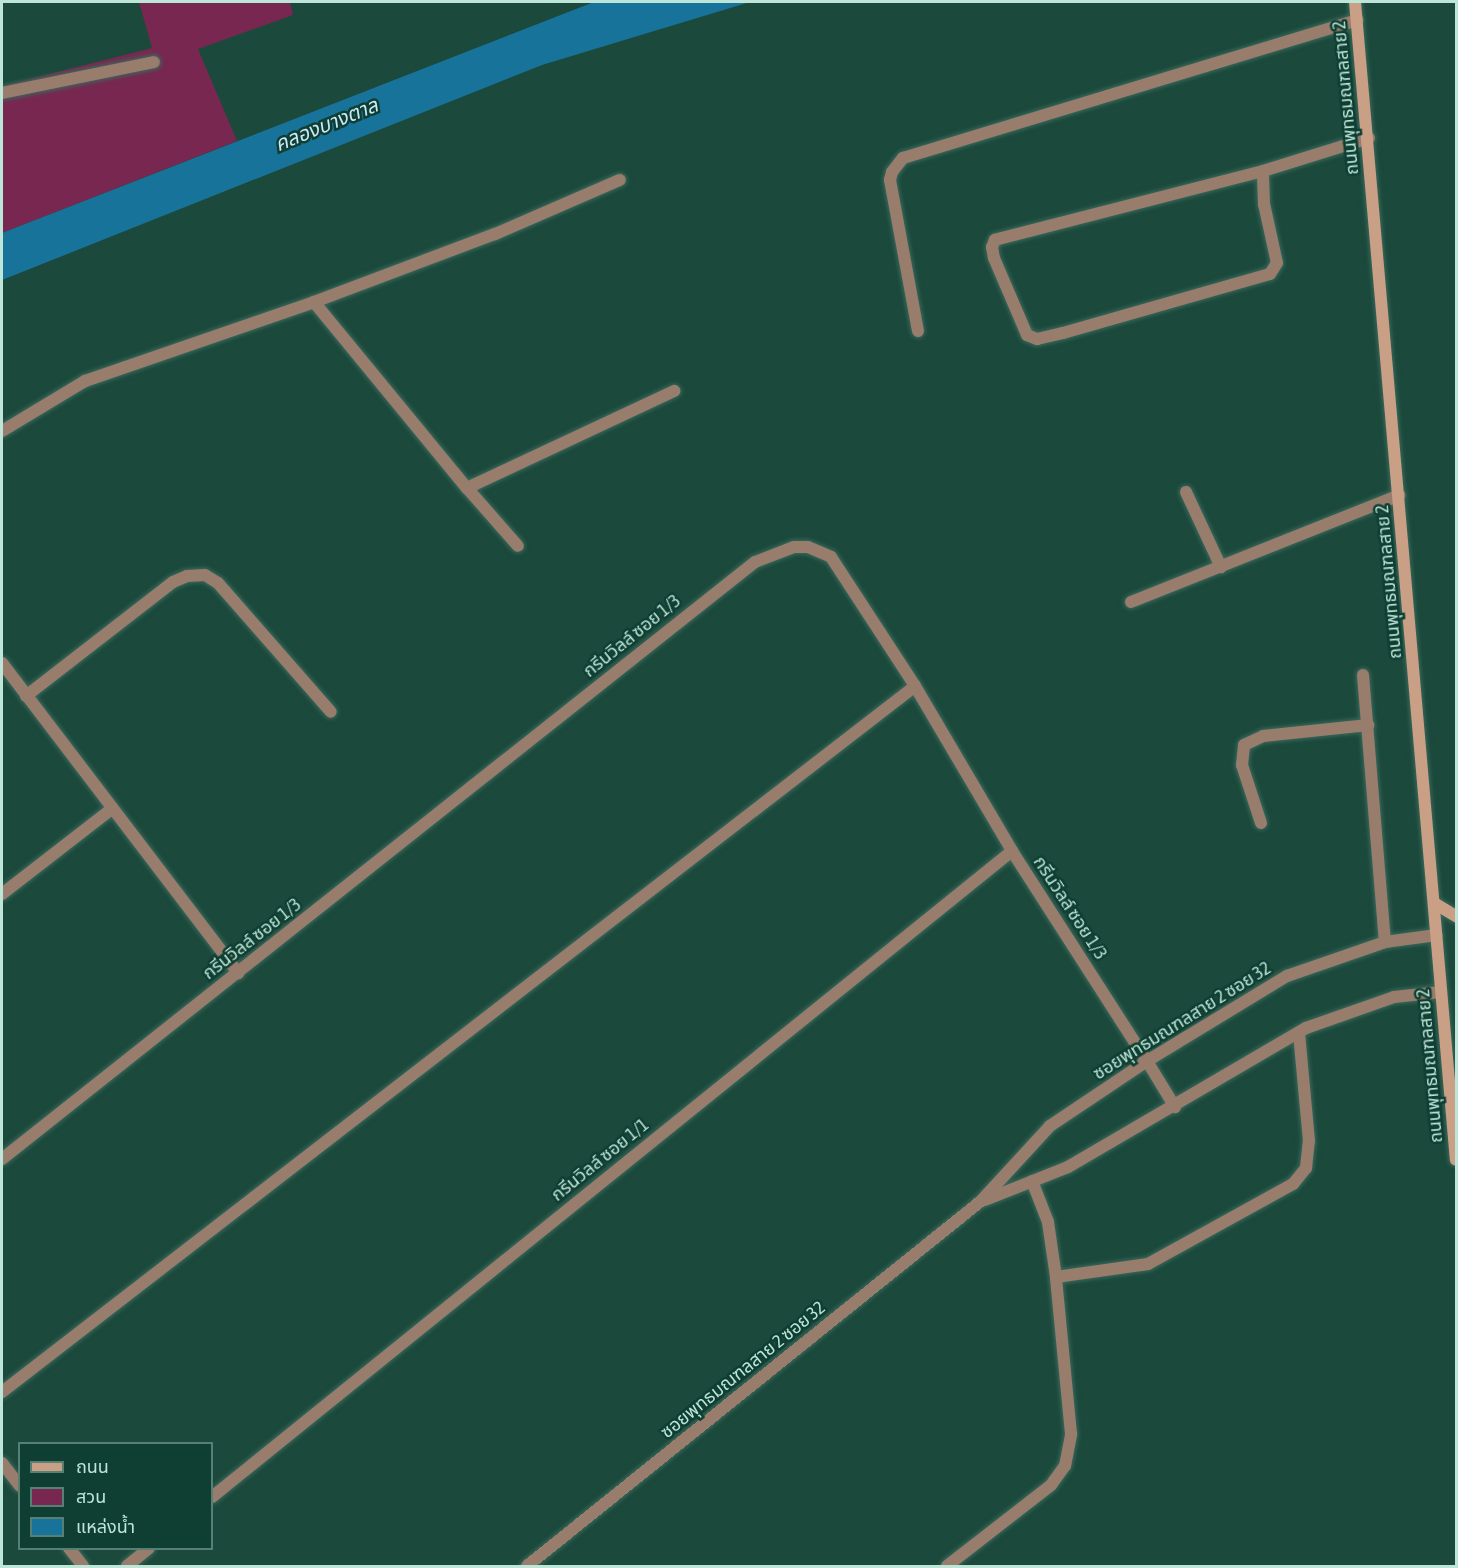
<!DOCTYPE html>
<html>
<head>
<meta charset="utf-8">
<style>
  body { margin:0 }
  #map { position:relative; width:1458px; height:1568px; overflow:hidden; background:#1b493c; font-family:"Asap Condensed","Noto Sans Thai",sans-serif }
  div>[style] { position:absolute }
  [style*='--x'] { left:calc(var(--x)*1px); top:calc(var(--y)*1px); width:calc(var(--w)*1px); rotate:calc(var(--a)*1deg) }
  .green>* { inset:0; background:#782850 }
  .water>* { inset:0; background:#18739b }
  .roads { filter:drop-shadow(0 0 2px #3b685b) drop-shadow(0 0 2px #3b685b) }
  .service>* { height:12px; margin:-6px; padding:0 6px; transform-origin:6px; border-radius:6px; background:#987d6d }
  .minor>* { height:12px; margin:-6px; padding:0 6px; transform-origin:6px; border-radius:6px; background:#987d6d }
  .tertiary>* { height:12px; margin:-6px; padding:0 6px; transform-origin:6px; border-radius:6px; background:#987d6d }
  .secondary>* { height:12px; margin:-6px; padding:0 6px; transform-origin:6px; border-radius:6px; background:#c99f86 }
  span { translate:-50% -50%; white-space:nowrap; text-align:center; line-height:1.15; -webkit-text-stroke:5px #0f3e32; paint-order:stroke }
  .street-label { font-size:18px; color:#bde5d8 }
  .water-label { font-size:20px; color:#cae9fa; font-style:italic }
  .frame { position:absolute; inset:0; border:3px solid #bde5d8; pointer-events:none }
  .legend { position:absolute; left:18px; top:1442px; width:195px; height:108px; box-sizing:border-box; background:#0f3e32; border:2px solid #558174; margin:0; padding:8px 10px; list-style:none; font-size:18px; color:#bde5d8 }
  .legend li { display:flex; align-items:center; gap:12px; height:30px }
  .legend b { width:30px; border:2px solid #558174 }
</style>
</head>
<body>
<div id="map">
  <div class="green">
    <i style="clip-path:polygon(139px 2px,290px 2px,293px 15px,198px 49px,237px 141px,2px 233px,2px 86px,152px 48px)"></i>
  </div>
  <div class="water">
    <i style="clip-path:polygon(594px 2px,750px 2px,542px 65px,2px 280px,2px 233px)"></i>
  </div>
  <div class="roads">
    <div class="service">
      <i style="--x:1263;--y:171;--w:277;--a:165.6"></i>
      <i style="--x:995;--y:240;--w:8;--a:113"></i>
      <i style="--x:992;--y:247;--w:11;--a:80"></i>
      <i style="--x:994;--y:258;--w:84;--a:66.8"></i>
      <i style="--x:1027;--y:335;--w:11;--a:22"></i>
      <i style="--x:1037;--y:339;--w:27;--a:-13"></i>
      <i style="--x:1063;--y:333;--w:215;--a:-15.9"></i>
      <i style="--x:1270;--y:274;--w:13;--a:-58"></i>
      <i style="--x:1277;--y:263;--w:60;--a:-102.4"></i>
      <i style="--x:1264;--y:204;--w:33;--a:-92"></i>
      <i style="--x:1263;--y:171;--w:111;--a:-17.3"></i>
    </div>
    <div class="minor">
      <i style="--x:2;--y:93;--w:155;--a:-11.5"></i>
      <i style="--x:314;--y:302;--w:241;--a:50.6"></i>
      <i style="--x:467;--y:488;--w:229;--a:-25.1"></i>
      <i style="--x:918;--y:331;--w:154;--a:-100.5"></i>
      <i style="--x:890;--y:180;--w:8;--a:-76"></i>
      <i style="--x:892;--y:172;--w:18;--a:-52"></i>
      <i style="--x:903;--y:158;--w:475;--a:-16.9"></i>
      <i style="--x:2;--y:431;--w:97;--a:-31.1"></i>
      <i style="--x:85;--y:381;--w:242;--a:-19"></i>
      <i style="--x:314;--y:302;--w:193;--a:-20.6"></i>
      <i style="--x:495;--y:234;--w:136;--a:-23.4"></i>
      <i style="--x:467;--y:488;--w:77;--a:48.7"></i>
      <i style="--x:1186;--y:492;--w:83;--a:65"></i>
      <i style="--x:1131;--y:602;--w:289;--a:-21.7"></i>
      <i style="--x:2;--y:663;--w:390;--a:52.7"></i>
      <i style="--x:1363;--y:675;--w:268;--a:85.3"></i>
      <i style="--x:26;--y:696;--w:186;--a:-37.8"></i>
      <i style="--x:173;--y:582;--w:15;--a:-23"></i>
      <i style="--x:187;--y:576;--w:18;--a:-3"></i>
      <i style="--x:205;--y:575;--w:15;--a:32"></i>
      <i style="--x:218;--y:583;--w:171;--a:48.8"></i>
      <i style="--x:1261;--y:823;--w:61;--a:-108.1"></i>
      <i style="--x:1242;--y:765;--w:20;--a:-84"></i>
      <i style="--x:1244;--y:745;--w:21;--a:-25"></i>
      <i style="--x:1263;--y:736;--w:106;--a:-6"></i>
      <i style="--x:2;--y:894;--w:140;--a:-37.8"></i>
      <i style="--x:2;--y:1159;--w:961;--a:-38.41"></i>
      <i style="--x:755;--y:562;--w:42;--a:-21"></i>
      <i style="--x:794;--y:547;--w:14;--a:0"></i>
      <i style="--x:808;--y:547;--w:25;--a:23"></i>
      <i style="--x:831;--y:557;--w:154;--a:56.9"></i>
      <i style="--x:915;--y:686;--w:191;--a:59.5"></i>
      <i style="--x:1012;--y:851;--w:250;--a:57.3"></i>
      <i style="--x:1056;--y:1277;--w:93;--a:-8"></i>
      <i style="--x:1148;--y:1264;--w:166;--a:-28.9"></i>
      <i style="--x:1293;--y:1184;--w:21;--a:-51"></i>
      <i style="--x:1306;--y:1168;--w:27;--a:-84"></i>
      <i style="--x:1309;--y:1141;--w:108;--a:-95.3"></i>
      <i style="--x:2;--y:1392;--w:1154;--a:-37.71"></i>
      <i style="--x:2;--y:1463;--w:29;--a:52"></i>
      <i style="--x:212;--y:1497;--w:1028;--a:-38.92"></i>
      <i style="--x:69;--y:1548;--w:23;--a:52"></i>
      <i style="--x:127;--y:1566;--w:28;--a:-39"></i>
      <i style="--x:947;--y:1566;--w:132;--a:-37.9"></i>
      <i style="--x:1051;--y:1485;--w:24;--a:-54"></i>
      <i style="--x:1065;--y:1466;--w:33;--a:-79"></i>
      <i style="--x:1071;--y:1434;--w:158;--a:-95.5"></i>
      <i style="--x:1056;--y:1277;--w:56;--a:-98.3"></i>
      <i style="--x:1048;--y:1222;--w:44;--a:-111.3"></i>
    </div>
    <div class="tertiary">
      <i style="--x:1147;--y:1061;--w:54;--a:58.7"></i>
      <i style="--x:985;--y:1200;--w:89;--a:-21.7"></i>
      <i style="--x:1068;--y:1167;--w:276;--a:-30.3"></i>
      <i style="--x:1306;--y:1028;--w:93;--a:-19.4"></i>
      <i style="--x:1394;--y:997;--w:47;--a:-6.1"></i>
      <i style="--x:527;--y:1566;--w:583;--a:-38.8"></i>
      <i style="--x:981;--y:1201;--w:102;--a:-47.4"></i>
      <i style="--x:1050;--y:1126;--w:117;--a:-33.8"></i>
      <i style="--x:1147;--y:1061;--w:164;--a:-31.3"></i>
      <i style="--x:1287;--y:976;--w:104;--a:-19.1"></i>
      <i style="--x:1385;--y:942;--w:52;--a:-7.7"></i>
    </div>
    <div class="secondary">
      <i style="--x:1355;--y:2;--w:1162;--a:85.02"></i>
      <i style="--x:1434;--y:903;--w:26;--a:31"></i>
    </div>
  </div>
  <div class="street-label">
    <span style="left:1346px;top:98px;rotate:-95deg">ถนนพุทธมณฑลสาย 2</span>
    <span style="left:1389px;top:582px;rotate:-95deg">ถนนพุทธมณฑลสาย 2</span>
    <span style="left:632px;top:636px;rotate:-39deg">กรีนวิลล์ ซอย 1/3</span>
    <span style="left:1070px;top:908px;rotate:57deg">กรีนวิลล์ ซอย 1/3</span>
    <span style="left:252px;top:939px;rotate:-38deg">กรีนวิลล์ ซอย 1/3</span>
    <span style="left:1182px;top:1021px;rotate:-32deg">ซอยพุทธมณฑลสาย 2 ซอย 32</span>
    <span style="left:1430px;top:1066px;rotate:-95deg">ถนนพุทธมณฑลสาย 2</span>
    <span style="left:600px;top:1160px;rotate:-39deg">กรีนวิลล์ ซอย 1/1</span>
    <span style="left:743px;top:1370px;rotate:-39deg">ซอยพุทธมณฑลสาย 2 ซอย 32</span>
  </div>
  <div class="water-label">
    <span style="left:326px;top:124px;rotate:-22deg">คลองบางตาล</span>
  </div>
  <div class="frame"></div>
  <ul class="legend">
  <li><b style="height:8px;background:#c99f86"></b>ถนน</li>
  <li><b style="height:16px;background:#782850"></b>สวน</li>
  <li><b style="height:16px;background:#18739b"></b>แหล่งน้ำ</li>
  </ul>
</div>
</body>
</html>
